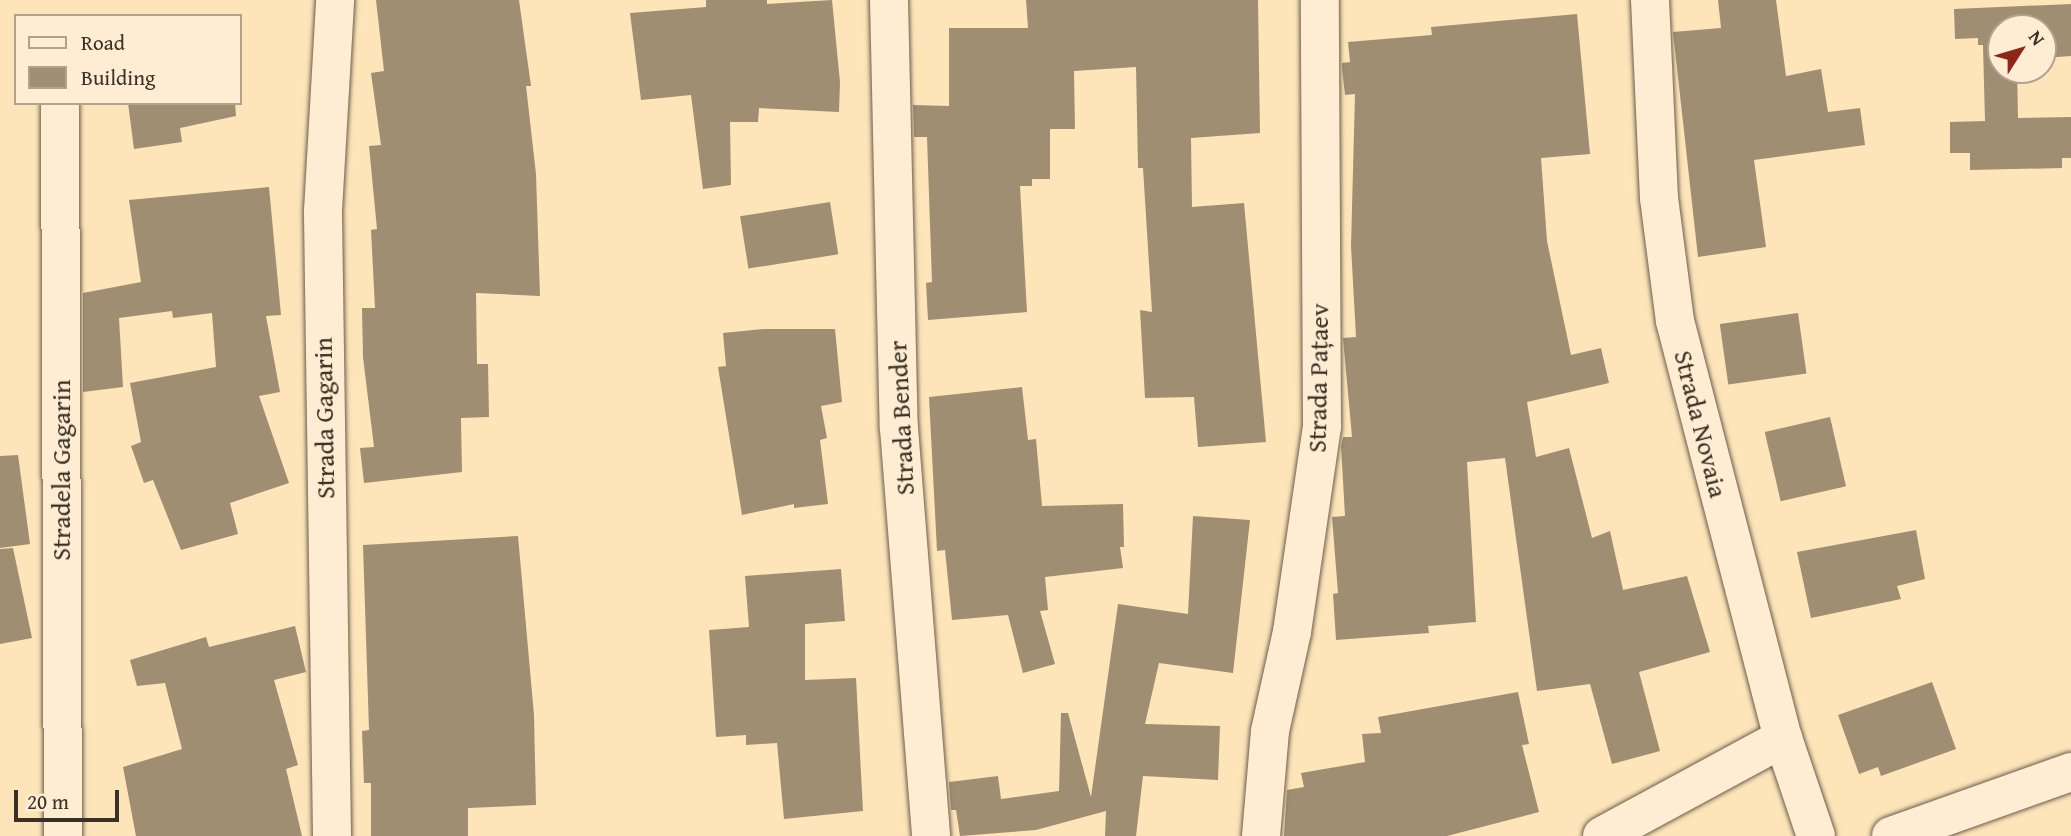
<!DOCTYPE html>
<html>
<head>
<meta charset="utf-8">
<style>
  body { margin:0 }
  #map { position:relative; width:2071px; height:836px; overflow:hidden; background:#fde4b9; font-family:"Gentium Book Plus",serif }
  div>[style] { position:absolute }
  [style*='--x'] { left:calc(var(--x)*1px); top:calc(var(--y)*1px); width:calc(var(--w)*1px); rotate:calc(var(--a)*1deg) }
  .building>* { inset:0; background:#9f8e72; transform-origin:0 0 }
  .roads { filter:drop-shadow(0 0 2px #6b5e4b) drop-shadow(0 0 2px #6b5e4b) }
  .minor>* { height:38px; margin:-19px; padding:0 19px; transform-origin:19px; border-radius:19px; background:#feedd2 }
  span { translate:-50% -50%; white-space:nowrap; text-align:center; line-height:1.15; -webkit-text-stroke:7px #feedd2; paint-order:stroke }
  .street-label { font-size:26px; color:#3a3126 }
  .legend { position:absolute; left:14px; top:14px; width:228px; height:91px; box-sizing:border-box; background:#feedd2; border:2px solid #b0a28d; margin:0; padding:9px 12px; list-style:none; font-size:21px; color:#3a3126 }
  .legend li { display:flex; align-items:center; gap:14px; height:35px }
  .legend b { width:35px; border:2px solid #b0a28d }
  .north { position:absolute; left:1987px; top:14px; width:70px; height:70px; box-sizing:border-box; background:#feedd2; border:2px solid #b0a28d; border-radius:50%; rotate:53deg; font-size:19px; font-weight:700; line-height:28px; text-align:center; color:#3a3126 }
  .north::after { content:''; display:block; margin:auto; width:24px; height:32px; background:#8f2418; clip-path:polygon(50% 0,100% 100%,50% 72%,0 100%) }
  .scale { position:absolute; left:14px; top:790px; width:105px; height:32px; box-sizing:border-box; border:4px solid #3a3126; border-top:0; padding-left:9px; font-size:21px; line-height:24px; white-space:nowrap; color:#3a3126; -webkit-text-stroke:5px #feedd2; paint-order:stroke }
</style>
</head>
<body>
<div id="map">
  <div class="building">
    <i style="clip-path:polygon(376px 0,519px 0,531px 86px,526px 86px,536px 174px,540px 296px,476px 293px,477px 364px,488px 364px,489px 417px,461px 418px,462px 472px,364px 483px,360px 448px,374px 447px,363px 357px,362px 308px,375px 308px,371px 230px,377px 229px,369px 146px,381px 145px,371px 73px,384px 71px)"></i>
    <i style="clip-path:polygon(706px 0,767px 0,767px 4px,832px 0,840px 82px,839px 112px,759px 108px,758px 122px,730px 122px,731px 185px,703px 189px,691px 95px,641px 100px,630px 13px,706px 7px)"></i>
    <i style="clip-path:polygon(1026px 0,1258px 0,1260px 133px,1191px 138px,1192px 207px,1244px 203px,1266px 442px,1198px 447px,1194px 397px,1145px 398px,1140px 310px,1152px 312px,1143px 168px,1138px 168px,1136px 67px,1074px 71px,1075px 129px,1050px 129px,1050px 179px,1032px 179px,1032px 186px,1020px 186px,1027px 312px,928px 320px,926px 283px,932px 282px,927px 137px,914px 137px,913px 105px,949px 106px,949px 28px,1028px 28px)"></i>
    <i style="clip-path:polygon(1718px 0,1776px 0,1786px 76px,1821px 69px,1828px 112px,1860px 108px,1865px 145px,1754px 160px,1766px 247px,1698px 257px,1673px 32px,1721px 28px)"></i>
    <i style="clip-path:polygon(2071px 4px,2071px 56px,2043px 58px,2043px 28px,2001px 28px,2001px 70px,2017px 70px,2018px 118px,2071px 117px,2071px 158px,2062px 158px,2062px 168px,1970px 170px,1970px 153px,1950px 153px,1950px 122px,1985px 121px,1983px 45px,1978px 45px,1978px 38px,1955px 39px,1954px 9px)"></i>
    <i style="clip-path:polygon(1577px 14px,1590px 154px,1541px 158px,1547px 241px,1571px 355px,1601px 348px,1609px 383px,1527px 402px,1536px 457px,1569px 448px,1592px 538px,1610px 531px,1623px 590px,1687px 576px,1710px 652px,1639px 672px,1660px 751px,1612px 764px,1590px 684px,1537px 691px,1505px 458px,1467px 462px,1476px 622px,1428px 626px,1429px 633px,1336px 640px,1333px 594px,1338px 593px,1332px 517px,1345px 516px,1341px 446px,1343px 437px,1352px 437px,1343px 338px,1356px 337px,1351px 246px,1355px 94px,1345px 95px,1342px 68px,1342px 63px,1350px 62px,1348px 42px,1432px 35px,1431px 27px)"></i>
    <i style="clip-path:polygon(128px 103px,235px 103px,236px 116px,180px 128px,182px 142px,134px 149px)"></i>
    <i style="clip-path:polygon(269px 187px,281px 315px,266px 316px,280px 392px,259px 396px,289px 483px,230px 503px,238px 534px,181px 550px,153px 480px,144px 483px,131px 446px,141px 442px,130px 383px,216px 367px,212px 313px,173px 318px,172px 311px,119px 318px,123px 387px,83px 392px,83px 293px,141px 282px,129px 200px)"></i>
    <i style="left:830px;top:202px;width:53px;height:91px;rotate:81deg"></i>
    <i style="left:1798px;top:313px;width:61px;height:79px;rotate:82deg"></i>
    <i style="clip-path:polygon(763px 329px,835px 329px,842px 402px,821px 406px,827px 438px,820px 440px,828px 504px,794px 508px,794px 504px,742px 515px,718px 367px,726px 366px,723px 333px)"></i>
    <i style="clip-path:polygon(1022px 387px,1028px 440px,1036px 439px,1042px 506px,1123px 504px,1124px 547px,1120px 547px,1123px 568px,1045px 577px,1048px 610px,1040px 611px,1055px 664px,1023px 673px,1008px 615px,952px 620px,945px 550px,937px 551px,929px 397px)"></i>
    <i style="left:1830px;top:417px;width:71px;height:67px;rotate:77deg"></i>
    <i style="clip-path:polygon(18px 455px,30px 544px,0 548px,0 456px)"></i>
    <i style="clip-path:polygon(1193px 516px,1250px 520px,1233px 673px,1159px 663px,1145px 724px,1220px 726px,1218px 780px,1143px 776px,1136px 836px,1105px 836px,1106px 811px,1036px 830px,960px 836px,956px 810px,951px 810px,949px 782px,998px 776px,1001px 799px,1059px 791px,1061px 713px,1068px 713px,1091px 797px,1118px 604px,1188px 614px)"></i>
    <i style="clip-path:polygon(1916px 530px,1925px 579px,1897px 586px,1901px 599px,1811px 618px,1797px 552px)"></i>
    <i style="clip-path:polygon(518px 536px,534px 715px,536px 805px,468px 808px,468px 836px,371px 836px,371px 783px,364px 783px,362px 731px,369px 730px,363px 545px)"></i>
    <i style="clip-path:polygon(13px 548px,32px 638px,0 644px,0 549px)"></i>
    <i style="clip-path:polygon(841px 569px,845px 621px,805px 624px,805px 680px,856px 678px,863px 811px,784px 819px,777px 743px,746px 745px,746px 735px,716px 737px,709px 630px,749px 627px,745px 576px)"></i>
    <i style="clip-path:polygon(295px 626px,306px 672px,274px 680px,298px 765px,286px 769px,302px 836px,136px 836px,123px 767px,182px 749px,165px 683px,137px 686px,130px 660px,206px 637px,209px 647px)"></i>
    <i style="clip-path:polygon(1932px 682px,1956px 749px,1881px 776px,1878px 767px,1859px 774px,1838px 715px)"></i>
    <i style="clip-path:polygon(1518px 692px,1529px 744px,1522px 745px,1539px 812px,1447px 836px,1284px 836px,1287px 790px,1304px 787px,1301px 773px,1365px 762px,1362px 734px,1381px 733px,1378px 717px)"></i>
  </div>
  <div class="roads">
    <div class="minor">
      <i style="--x:889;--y:0;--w:428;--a:88.7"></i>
      <i style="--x:899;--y:428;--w:409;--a:85.5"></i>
      <i style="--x:1650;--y:0;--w:198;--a:87.4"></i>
      <i style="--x:1659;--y:198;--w:124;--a:82.6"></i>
      <i style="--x:1675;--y:321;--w:431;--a:75.5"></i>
      <i style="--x:1783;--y:738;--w:103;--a:71.4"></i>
      <i style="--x:60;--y:103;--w:733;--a:89.77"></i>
      <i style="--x:332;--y:836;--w:625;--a:-90.83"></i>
      <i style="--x:323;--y:211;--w:211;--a:-86.7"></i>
      <i style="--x:1261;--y:836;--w:105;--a:-85.1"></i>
      <i style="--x:1270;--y:731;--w:101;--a:-77.5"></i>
      <i style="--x:1292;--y:632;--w:207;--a:-81.7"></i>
      <i style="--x:1322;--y:427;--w:427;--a:-90.3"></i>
      <i style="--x:1602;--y:836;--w:206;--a:-28.4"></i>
      <i style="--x:1891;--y:836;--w:191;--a:-19.6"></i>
    </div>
  </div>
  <div class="street-label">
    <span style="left:1318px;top:378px;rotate:-89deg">Strada Pațaev</span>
    <span style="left:324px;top:418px;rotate:-91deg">Strada Gagarin</span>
    <span style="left:901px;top:418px;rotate:-93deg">Strada Bender</span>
    <span style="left:1701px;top:424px;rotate:76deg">Strada Novaia</span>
    <span style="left:61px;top:470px;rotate:-90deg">Stradela Gagarin</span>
  </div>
  <ul class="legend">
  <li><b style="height:9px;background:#feedd2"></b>Road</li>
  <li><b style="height:19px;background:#9f8e72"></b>Building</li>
  </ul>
  <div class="north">N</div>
  <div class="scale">20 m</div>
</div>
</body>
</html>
